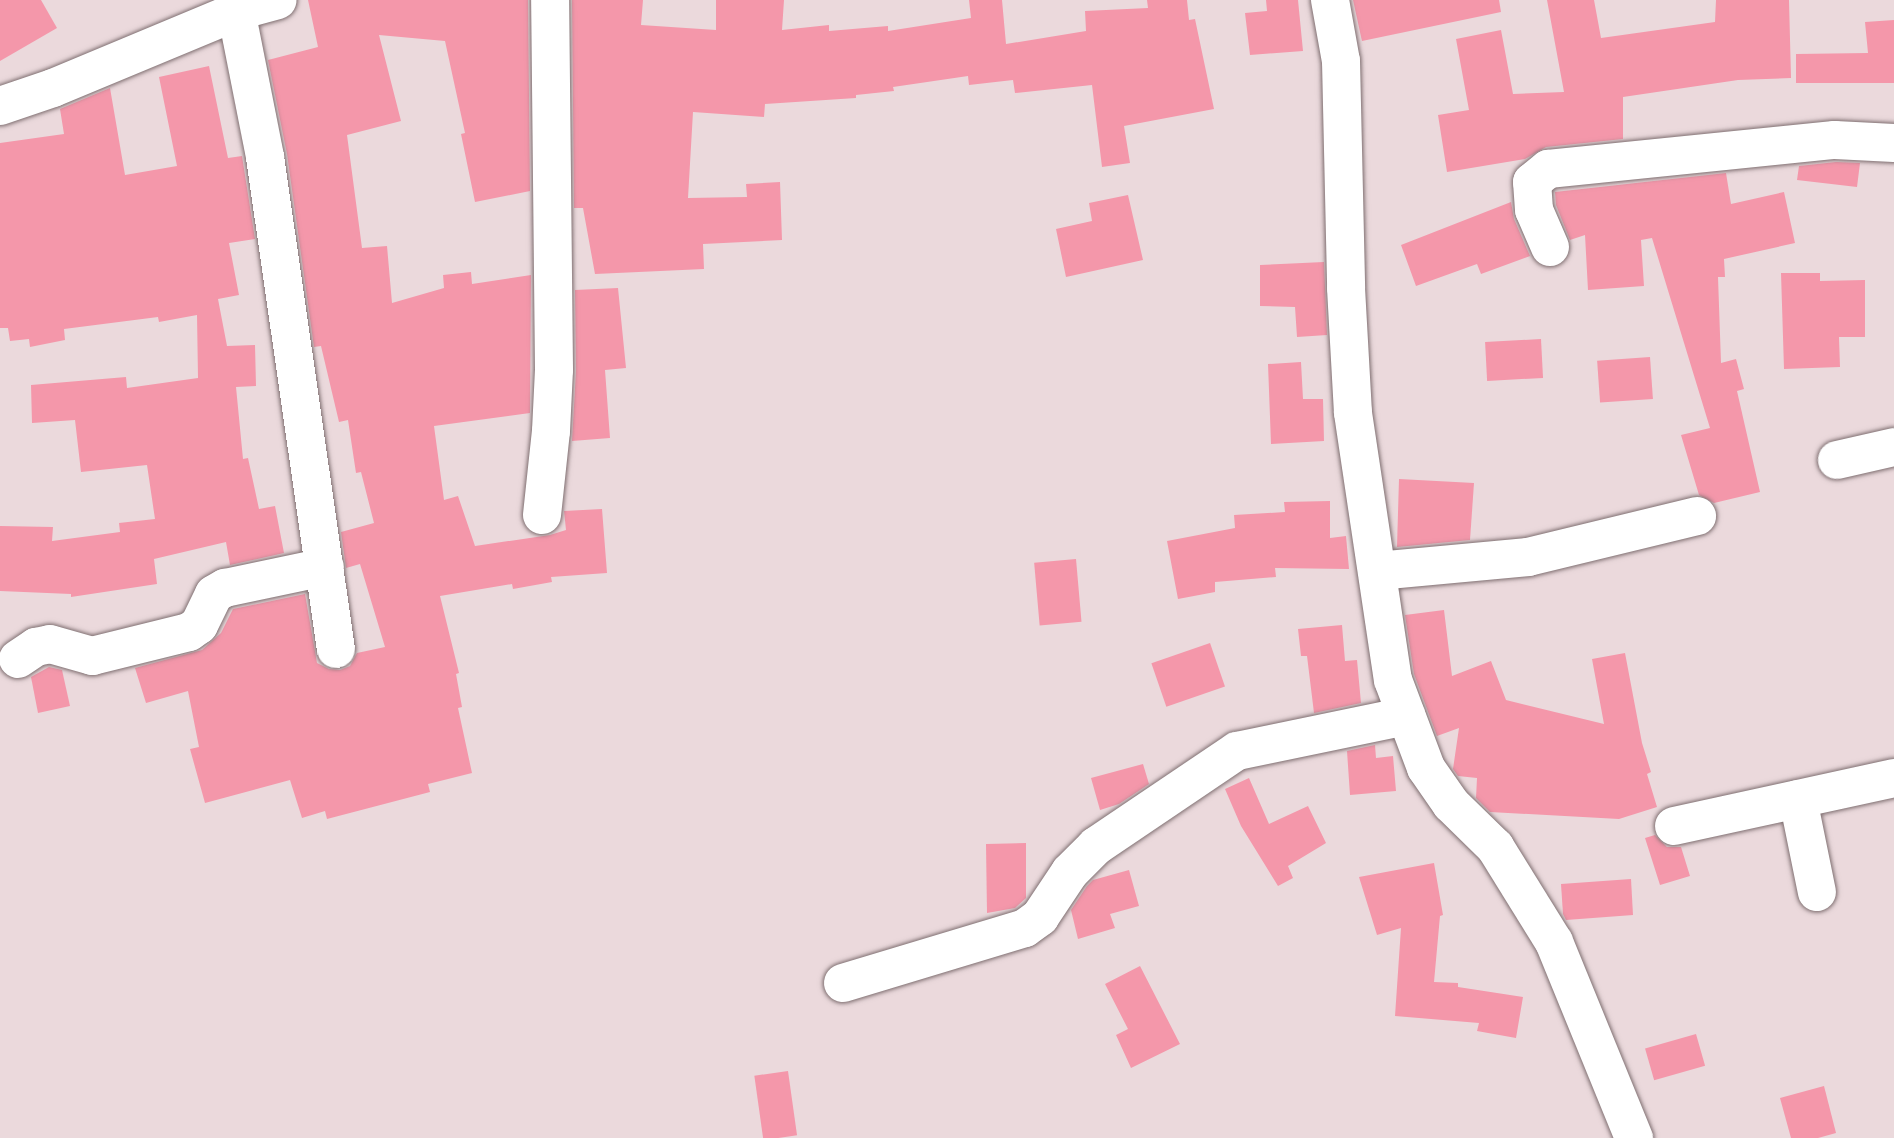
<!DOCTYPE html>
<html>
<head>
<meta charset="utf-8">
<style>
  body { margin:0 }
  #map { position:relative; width:1894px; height:1138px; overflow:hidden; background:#ebd9dc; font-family:"IBM Plex Sans",sans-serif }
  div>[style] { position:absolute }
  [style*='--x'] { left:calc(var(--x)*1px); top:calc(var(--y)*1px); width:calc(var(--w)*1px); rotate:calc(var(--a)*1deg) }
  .building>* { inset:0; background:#f497aa; transform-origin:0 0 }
  .roads { filter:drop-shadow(0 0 2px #7f6f71) drop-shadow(0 0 2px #7f6f71) }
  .minor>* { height:38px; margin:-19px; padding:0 19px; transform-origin:19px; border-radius:19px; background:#fff }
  span { translate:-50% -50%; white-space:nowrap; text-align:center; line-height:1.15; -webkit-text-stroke:7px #ebd9dc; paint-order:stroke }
</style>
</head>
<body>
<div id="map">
  <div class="building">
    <i style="clip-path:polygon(0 0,41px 0,57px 28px,0 61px)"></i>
    <i style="clip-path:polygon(308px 0,528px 0,530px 191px,475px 202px,461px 134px,465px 133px,445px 41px,379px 35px,401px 121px,347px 135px,362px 248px,387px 246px,392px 303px,444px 288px,443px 275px,471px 272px,472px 284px,531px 275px,530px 413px,434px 426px,444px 500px,458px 496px,475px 546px,550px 535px,566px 530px,564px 511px,602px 509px,607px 573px,551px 577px,552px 582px,513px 589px,512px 584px,440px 596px,459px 673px,456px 674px,462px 707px,458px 708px,472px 773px,428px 784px,430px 792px,327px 819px,325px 811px,302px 818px,290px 780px,205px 803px,190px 749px,199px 747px,188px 691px,146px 703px,135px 668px,202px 650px,221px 633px,233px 609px,305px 594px,317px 663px,329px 669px,340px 670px,350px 666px,357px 653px,385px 647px,360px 564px,346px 568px,341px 532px,374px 523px,361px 472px,356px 473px,348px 420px,339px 422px,321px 346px,314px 347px,287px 154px,268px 60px,318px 47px)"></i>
    <i style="clip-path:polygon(572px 0,643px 0,641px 25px,716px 30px,716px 0,784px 0,782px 30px,829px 25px,829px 31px,888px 26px,888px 31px,971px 18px,969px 0,1002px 0,1006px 44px,1086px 31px,1085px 11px,1148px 8px,1147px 0,1187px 0,1189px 20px,1195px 19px,1214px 109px,1124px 126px,1130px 163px,1102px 167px,1092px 85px,1015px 93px,1013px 80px,969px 85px,968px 76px,893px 87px,894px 91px,856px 95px,856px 98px,765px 104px,764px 117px,693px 112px,688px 198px,747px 197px,746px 184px,780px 182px,782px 240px,703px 244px,704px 269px,595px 274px,583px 208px,574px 208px)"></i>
    <i style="clip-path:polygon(1266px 0,1298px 0,1303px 51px,1250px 55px,1245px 13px,1267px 11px)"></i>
    <i style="clip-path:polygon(1353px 0,1499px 0,1501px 12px,1362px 41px)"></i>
    <i style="clip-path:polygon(1547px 0,1594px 0,1601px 38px,1715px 22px,1716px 0,1789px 0,1791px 78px,1738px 80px,1623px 97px,1623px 139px,1546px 147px,1525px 159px,1447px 172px,1438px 115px,1469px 110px,1456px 39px,1501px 30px,1513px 94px,1564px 92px)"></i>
    <i style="clip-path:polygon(1894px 20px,1894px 83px,1796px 83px,1796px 54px,1868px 53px,1865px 22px)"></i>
    <i style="clip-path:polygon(209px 66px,228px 158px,242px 156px,255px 239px,229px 243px,239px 295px,218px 299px,227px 346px,255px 345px,256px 386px,236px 387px,243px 459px,248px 458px,259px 509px,275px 506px,284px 553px,230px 565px,226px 542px,154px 559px,157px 584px,71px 597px,71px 594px,0 591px,0 526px,53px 527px,52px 541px,120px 532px,119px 523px,155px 519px,147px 465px,81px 472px,75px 420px,32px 423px,31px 385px,126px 377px,127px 388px,198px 378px,197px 315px,159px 322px,158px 317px,64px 329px,65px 340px,30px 347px,29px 339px,10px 341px,8px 328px,0 328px,0 143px,64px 134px,60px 109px,110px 88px,125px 175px,177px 166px,159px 77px)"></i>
    <i style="clip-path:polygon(1836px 162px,1860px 163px,1857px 187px,1797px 180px,1799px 166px)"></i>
    <i style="clip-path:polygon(1726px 173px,1731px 204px,1784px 192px,1795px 243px,1724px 259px,1725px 277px,1718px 277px,1721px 363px,1736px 359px,1744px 389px,1737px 391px,1760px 492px,1714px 503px,1699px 495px,1681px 435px,1710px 428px,1652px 238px,1641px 240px,1644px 286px,1588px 290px,1585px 235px,1570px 240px,1556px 205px,1555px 192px)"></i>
    <i style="clip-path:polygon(1128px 195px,1143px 260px,1066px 277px,1056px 229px,1092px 221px,1089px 203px)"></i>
    <i style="clip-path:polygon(1511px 202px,1514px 219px,1530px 256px,1481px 274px,1477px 264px,1416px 286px,1401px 245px)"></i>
    <i style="clip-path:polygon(1324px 262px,1327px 335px,1297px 337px,1295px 307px,1260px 306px,1260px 265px)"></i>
    <i style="clip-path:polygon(1781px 273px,1820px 273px,1820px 281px,1865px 280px,1865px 337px,1839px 337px,1840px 367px,1784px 369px)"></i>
    <i style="clip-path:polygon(618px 288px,626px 368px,605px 370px,610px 438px,572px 441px,576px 371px,575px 290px)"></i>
    <i style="left:1541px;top:339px;width:39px;height:56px;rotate:87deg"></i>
    <i style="left:1650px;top:357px;width:42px;height:53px;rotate:86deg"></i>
    <i style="clip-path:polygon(1301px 362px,1303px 399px,1323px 399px,1324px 441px,1271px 444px,1268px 364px)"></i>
    <i style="clip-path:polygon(1399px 479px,1474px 483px,1470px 540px,1397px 547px)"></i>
    <i style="clip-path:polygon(1330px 501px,1330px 538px,1346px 536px,1349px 569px,1275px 568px,1276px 577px,1215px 582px,1215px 592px,1178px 599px,1167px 541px,1235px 528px,1234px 515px,1285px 512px,1284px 502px)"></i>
    <i style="left:1076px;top:559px;width:63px;height:42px;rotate:85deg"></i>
    <i style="clip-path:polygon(1444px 610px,1452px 676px,1491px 661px,1506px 700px,1604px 724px,1592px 659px,1625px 653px,1642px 743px,1651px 772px,1647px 774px,1657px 807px,1619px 819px,1490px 812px,1476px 798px,1477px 778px,1458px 776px,1453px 769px,1459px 728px,1437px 736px,1414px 674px,1405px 615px)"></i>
    <i style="clip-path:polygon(1342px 625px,1345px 661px,1357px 660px,1361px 703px,1314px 713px,1307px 656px,1301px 656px,1298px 629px)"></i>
    <i style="left:1210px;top:643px;width:46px;height:62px;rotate:71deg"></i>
    <i style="clip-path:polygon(49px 667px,62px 670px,70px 706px,38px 713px,31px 677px)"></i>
    <i style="clip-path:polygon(1375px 745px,1376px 758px,1393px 756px,1396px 791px,1350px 795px,1347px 751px)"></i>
    <i style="clip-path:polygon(1143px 764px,1149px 784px,1119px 804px,1100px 810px,1091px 778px)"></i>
    <i style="clip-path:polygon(1249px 778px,1269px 824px,1308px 806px,1326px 843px,1288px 866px,1293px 878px,1278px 886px,1241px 826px,1225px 789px)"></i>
    <i style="clip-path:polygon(1655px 835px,1667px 847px,1681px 847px,1690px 876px,1660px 885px,1645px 838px)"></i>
    <i style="clip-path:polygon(1026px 843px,1026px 898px,1015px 908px,987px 913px,986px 844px)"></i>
    <i style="clip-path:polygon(1434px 863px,1443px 915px,1440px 916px,1434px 982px,1458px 983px,1458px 987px,1523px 997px,1516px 1038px,1477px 1031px,1479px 1023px,1395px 1016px,1401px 928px,1377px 935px,1359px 877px)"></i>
    <i style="clip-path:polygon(1129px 870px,1139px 906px,1110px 914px,1115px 928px,1078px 939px,1071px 910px,1087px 886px,1093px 880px)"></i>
    <i style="clip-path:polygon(1631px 879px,1633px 915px,1566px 920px,1563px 914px,1561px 884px)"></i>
    <i style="clip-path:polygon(1140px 966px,1180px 1044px,1131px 1068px,1116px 1035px,1128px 1029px,1105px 984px)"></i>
    <i style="left:1696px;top:1034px;width:33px;height:53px;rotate:74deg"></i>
    <i style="left:788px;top:1071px;width:65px;height:34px;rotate:82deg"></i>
    <i style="clip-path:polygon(1824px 1086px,1836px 1133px,1818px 1138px,1791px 1138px,1780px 1098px)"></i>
  </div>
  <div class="roads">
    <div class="minor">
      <i style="--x:234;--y:0;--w:160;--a:78.8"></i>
      <i style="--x:265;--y:157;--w:497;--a:81.8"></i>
      <i style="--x:1330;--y:0;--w:62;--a:79.8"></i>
      <i style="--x:1341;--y:61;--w:227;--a:88.7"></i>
      <i style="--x:1346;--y:288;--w:125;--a:86.8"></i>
      <i style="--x:1353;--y:413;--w:270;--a:81.5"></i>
      <i style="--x:1393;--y:680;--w:94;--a:69.4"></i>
      <i style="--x:1426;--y:768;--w:44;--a:55.2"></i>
      <i style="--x:1451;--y:804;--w:62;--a:44.3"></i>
      <i style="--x:1495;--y:847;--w:112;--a:58.2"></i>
      <i style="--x:1554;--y:942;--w:212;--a:67.8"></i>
      <i style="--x:0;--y:106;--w:56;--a:-18.8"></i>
      <i style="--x:53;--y:88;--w:200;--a:-22.6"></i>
      <i style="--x:238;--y:11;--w:41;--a:-15.4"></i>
      <i style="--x:1550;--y:247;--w:40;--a:-113.4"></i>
      <i style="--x:1534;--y:210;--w:28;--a:-94"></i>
      <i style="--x:1532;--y:182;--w:21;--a:-39"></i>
      <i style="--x:1548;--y:169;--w:288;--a:-5.8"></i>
      <i style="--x:1835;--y:140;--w:59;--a:2.9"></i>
      <i style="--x:1837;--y:460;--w:58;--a:-12.8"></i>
      <i style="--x:542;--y:515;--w:84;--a:-83.9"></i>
      <i style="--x:551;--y:431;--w:61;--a:-87.2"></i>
      <i style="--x:554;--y:370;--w:370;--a:-90.6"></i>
      <i style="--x:1377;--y:571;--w:152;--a:-5.3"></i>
      <i style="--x:1528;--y:557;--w:174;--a:-13.6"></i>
      <i style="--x:18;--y:659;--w:22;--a:-34"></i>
      <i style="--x:36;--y:647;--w:14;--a:-12"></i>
      <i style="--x:50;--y:644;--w:44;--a:15.9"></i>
      <i style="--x:92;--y:656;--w:100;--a:-13.9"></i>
      <i style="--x:189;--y:632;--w:12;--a:-35"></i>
      <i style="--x:199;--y:625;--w:34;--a:-64"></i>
      <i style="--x:214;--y:594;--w:13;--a:-29"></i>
      <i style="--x:225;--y:588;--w:102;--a:-11.9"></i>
      <i style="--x:1798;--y:799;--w:95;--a:78.5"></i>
      <i style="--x:1674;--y:826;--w:225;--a:-12.3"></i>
      <i style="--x:843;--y:983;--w:190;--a:-16.8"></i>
      <i style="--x:1025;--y:928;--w:19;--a:-36"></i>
      <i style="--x:1040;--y:917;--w:54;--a:-56.3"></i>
      <i style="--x:1070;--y:872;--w:37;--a:-45"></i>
      <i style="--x:1096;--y:846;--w:170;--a:-34"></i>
      <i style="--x:1237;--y:751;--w:173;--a:-11.7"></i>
    </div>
  </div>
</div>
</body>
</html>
